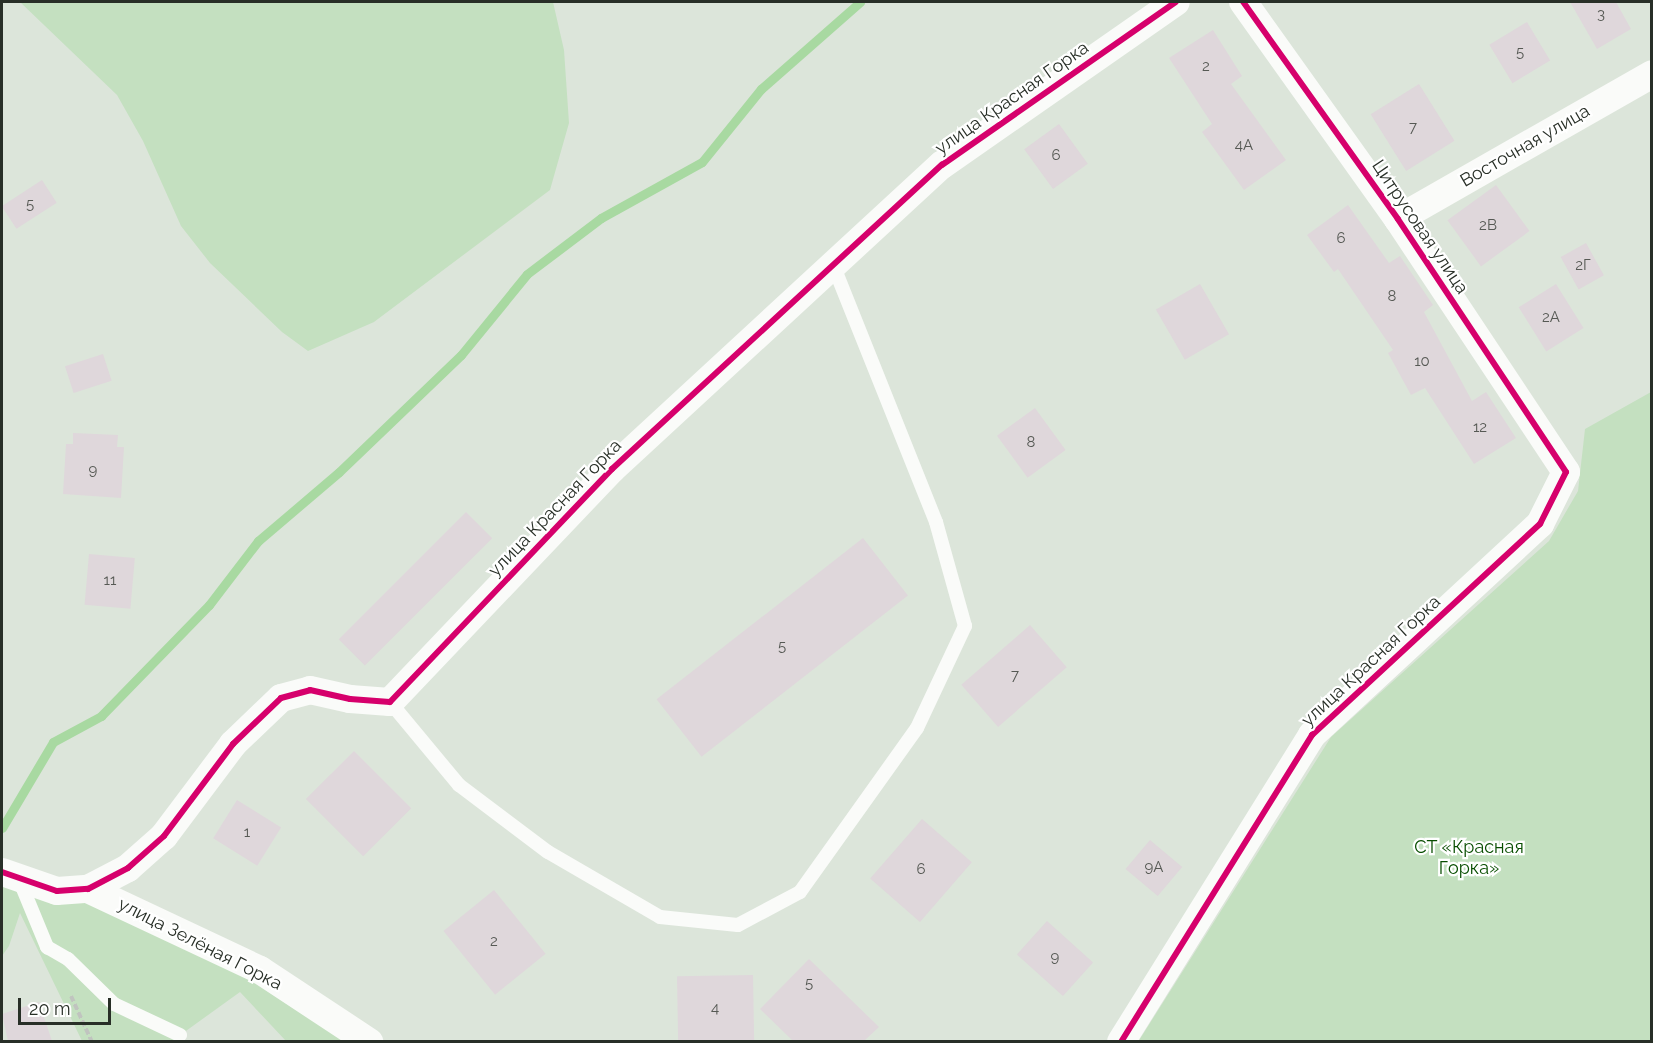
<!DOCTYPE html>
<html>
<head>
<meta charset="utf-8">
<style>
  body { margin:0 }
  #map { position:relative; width:1653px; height:1043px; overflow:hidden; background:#dce5da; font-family:Raleway,sans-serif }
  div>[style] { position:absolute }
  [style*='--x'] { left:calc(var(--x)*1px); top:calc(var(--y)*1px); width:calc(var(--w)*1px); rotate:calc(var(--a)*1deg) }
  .green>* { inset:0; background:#c4e0c0 }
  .stream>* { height:9px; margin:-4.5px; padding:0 4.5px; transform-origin:4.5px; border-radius:4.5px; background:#a8d9a1 }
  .building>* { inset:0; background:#dfd7db; transform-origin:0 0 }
  .path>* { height:4px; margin-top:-2px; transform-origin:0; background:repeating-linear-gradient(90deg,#c0c4bf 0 6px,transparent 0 9px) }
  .lane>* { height:14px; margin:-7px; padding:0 7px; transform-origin:7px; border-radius:7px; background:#fafbf9 }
  .street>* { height:28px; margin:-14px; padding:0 14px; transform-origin:14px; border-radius:14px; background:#fafbf9 }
  .cycleway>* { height:6px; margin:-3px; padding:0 3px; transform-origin:3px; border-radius:3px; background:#d6006c }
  span { translate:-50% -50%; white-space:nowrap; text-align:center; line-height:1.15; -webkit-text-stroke:4.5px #fff; paint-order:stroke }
  .number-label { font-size:15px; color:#565954 }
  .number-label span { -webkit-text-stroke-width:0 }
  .street-label { font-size:18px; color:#282f27 }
  .park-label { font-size:18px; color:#084e00 }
  .frame { position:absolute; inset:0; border:3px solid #282f27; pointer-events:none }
  .scale { position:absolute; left:18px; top:998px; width:93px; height:27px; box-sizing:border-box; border:3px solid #282f27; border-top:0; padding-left:8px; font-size:18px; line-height:21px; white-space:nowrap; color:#282f27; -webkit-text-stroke:4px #fff; paint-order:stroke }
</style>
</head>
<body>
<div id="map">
  <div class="green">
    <i style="clip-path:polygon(20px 2px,553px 2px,564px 50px,569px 123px,550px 190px,374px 322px,308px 351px,282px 332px,210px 263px,181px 226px,143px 141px,117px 95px)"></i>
    <i style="clip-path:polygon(1651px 392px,1651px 1041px,1138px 1042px,1331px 737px,1549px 541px,1578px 491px,1585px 429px)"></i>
    <i style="clip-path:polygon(2px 885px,89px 900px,245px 977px,344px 1041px,286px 1041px,240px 992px,172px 1041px,82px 1041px,20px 913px,9px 946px,2px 956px)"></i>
  </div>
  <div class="stream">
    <i style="--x:2;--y:828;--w:100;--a:-59.3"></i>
    <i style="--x:53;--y:742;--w:55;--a:-28.4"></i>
    <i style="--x:101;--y:716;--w:155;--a:-45.8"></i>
    <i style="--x:209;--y:605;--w:81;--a:-52.6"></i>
    <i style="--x:258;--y:541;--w:106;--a:-40.4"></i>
    <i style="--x:339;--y:472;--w:169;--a:-43.8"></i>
    <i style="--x:461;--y:355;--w:104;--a:-50.8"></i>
    <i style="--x:527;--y:274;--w:93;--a:-37.1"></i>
    <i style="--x:601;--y:218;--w:115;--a:-29"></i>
    <i style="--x:702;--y:162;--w:94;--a:-51.1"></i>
    <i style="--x:761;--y:89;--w:132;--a:-41.3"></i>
  </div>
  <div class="building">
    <i style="clip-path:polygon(1570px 2px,1616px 2px,1631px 29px,1597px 49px)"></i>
    <i style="left:1527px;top:22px;width:45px;height:44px;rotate:59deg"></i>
    <i style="clip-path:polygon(1213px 30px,1242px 76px,1231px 84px,1286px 160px,1244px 190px,1202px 132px,1212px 124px,1169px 58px)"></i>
    <i style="left:1419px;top:84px;width:67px;height:57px;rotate:58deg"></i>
    <i style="left:1059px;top:124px;width:49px;height:43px;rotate:54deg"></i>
    <i style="left:42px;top:180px;width:27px;height:48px;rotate:57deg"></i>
    <i style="left:1496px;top:185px;width:57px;height:60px;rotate:54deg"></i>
    <i style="clip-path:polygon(1348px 205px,1389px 263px,1400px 256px,1433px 305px,1424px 312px,1472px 401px,1486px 392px,1516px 438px,1474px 464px,1425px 388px,1411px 395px,1388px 353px,1393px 350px,1338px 269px,1334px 272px,1307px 235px)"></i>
    <i style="left:1586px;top:243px;width:37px;height:29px;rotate:61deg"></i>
    <i style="left:1200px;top:284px;width:58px;height:51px;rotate:60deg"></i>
    <i style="left:1556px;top:284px;width:52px;height:44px;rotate:58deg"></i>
    <i style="left:103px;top:354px;width:28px;height:40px;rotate:72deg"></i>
    <i style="left:1035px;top:408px;width:52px;height:47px;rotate:54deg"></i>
    <i style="clip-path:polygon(73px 433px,118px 435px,117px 447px,124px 447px,121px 498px,63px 494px,66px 444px,73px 444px)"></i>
    <i style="left:466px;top:512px;width:37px;height:180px;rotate:45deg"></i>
    <i style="left:863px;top:538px;width:73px;height:262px;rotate:52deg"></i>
    <i style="left:89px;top:554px;width:46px;height:51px;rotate:5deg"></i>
    <i style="left:1030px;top:625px;width:56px;height:91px;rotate:49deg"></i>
    <i style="left:354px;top:751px;width:81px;height:68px;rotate:45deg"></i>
    <i style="left:237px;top:800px;width:52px;height:45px;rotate:32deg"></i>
    <i style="left:922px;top:819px;width:66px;height:79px;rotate:41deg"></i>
    <i style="left:1150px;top:840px;width:42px;height:38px;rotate:40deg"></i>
    <i style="left:494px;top:890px;width:82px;height:65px;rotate:51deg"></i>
    <i style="left:1047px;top:921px;width:62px;height:45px;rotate:42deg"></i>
    <i style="clip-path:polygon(809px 959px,879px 1027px,864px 1041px,793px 1041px,760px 1009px)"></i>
    <i style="left:753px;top:975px;width:66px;height:76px;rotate:89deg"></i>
    <i style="clip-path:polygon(39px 1002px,52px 1041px,8px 1041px,2px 1014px)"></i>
  </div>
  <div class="path">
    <i style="--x:71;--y:996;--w:51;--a:65.5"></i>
  </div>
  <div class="lane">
    <i style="--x:390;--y:702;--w:108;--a:50.3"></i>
    <i style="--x:459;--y:785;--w:111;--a:37"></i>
    <i style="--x:548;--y:852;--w:129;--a:30.1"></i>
    <i style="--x:660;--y:917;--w:78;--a:5.9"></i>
    <i style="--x:738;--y:925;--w:70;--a:-28"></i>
    <i style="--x:800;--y:892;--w:201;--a:-54.5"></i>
    <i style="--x:917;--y:728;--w:113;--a:-64.8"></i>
    <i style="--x:965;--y:626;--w:108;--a:-105.6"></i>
    <i style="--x:936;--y:522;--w:277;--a:-111.8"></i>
    <i style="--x:19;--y:879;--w:74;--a:67.6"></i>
    <i style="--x:47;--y:947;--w:24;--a:30"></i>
    <i style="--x:68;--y:959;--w:64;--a:44.4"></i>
    <i style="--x:114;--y:1004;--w:73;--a:25.2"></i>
  </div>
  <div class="street">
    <i style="--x:1398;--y:219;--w:292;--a:-29.7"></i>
    <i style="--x:2;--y:872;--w:58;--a:19.1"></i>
    <i style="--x:57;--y:891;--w:31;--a:-4"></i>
    <i style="--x:88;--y:889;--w:45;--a:-27.7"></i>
    <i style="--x:128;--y:868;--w:48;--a:-41.6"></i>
    <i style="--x:164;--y:836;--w:115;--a:-53.1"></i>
    <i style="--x:233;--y:744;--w:66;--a:-43.8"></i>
    <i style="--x:281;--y:698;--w:30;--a:-15"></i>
    <i style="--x:310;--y:690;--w:41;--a:12.7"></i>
    <i style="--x:350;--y:699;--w:40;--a:4.3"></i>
    <i style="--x:390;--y:702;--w:322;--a:-46.4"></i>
    <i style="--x:612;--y:469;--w:449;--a:-42.7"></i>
    <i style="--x:942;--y:165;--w:285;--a:-34.9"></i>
    <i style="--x:88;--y:889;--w:190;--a:25.2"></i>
    <i style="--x:260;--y:970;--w:131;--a:33.4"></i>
    <i style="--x:1121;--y:1042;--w:362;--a:-58.1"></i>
    <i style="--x:1312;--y:735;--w:311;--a:-42.8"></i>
    <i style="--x:1540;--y:524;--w:58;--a:-63.4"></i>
    <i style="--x:1566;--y:472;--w:304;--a:-123.6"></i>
    <i style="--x:1398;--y:219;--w:267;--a:-125.5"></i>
  </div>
  <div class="cycleway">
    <i style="--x:2;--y:872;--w:58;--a:19.1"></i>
    <i style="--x:57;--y:891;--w:31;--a:-4"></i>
    <i style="--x:88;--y:889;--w:45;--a:-27.7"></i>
    <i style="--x:128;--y:868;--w:48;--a:-41.6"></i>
    <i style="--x:164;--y:836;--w:115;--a:-53.1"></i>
    <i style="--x:233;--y:744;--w:66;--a:-43.8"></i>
    <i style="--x:281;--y:698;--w:30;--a:-15"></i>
    <i style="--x:310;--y:690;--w:41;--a:12.7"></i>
    <i style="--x:350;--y:699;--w:40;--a:4.3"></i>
    <i style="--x:390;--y:702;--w:322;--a:-46.4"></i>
    <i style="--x:612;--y:469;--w:449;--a:-42.7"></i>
    <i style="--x:942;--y:165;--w:285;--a:-34.9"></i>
    <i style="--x:1121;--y:1042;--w:362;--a:-58.1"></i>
    <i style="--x:1312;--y:735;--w:311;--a:-42.8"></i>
    <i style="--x:1540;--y:524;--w:58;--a:-63.4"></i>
    <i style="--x:1566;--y:472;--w:304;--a:-123.6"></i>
    <i style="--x:1398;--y:219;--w:267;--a:-125.5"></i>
  </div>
  <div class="number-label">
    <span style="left:1601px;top:15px">3</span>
    <span style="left:1520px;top:53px">5</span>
    <span style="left:1206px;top:67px">2</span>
    <span style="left:1413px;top:128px">7</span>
    <span style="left:1244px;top:146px">4А</span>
    <span style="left:1056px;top:156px">6</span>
    <span style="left:30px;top:205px">5</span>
    <span style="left:1488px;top:226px">2В</span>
    <span style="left:1341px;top:239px">6</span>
    <span style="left:1583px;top:266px">2Г</span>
    <span style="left:1392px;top:297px">8</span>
    <span style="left:1551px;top:318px">2А</span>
    <span style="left:1422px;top:362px">10</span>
    <span style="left:1480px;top:428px">12</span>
    <span style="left:1031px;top:443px">8</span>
    <span style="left:93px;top:471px">9</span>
    <span style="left:110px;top:581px">11</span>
    <span style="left:782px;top:647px">5</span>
    <span style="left:1015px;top:676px">7</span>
    <span style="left:247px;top:833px">1</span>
    <span style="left:1154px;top:868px">9А</span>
    <span style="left:921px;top:870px">6</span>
    <span style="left:494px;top:942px">2</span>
    <span style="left:1055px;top:958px">9</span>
    <span style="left:809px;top:984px">5</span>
    <span style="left:715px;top:1009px">4</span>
  </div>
  <div class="street-label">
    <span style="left:1012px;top:98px;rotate:-35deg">улица Красная Горка</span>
    <span style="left:1525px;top:146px;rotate:-30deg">Восточная улица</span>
    <span style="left:1420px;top:227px;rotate:56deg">Цитрусовая улица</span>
    <span style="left:555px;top:508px;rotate:-46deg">улица Красная Горка</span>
    <span style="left:1371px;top:661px;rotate:-43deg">улица Красная Горка</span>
    <span style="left:200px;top:944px;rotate:27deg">улица Зелёная Горка</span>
  </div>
  <div class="park-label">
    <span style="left:1469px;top:858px">СТ «Красная<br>Горка»</span>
  </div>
  <div class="frame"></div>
  <div class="scale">20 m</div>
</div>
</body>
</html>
